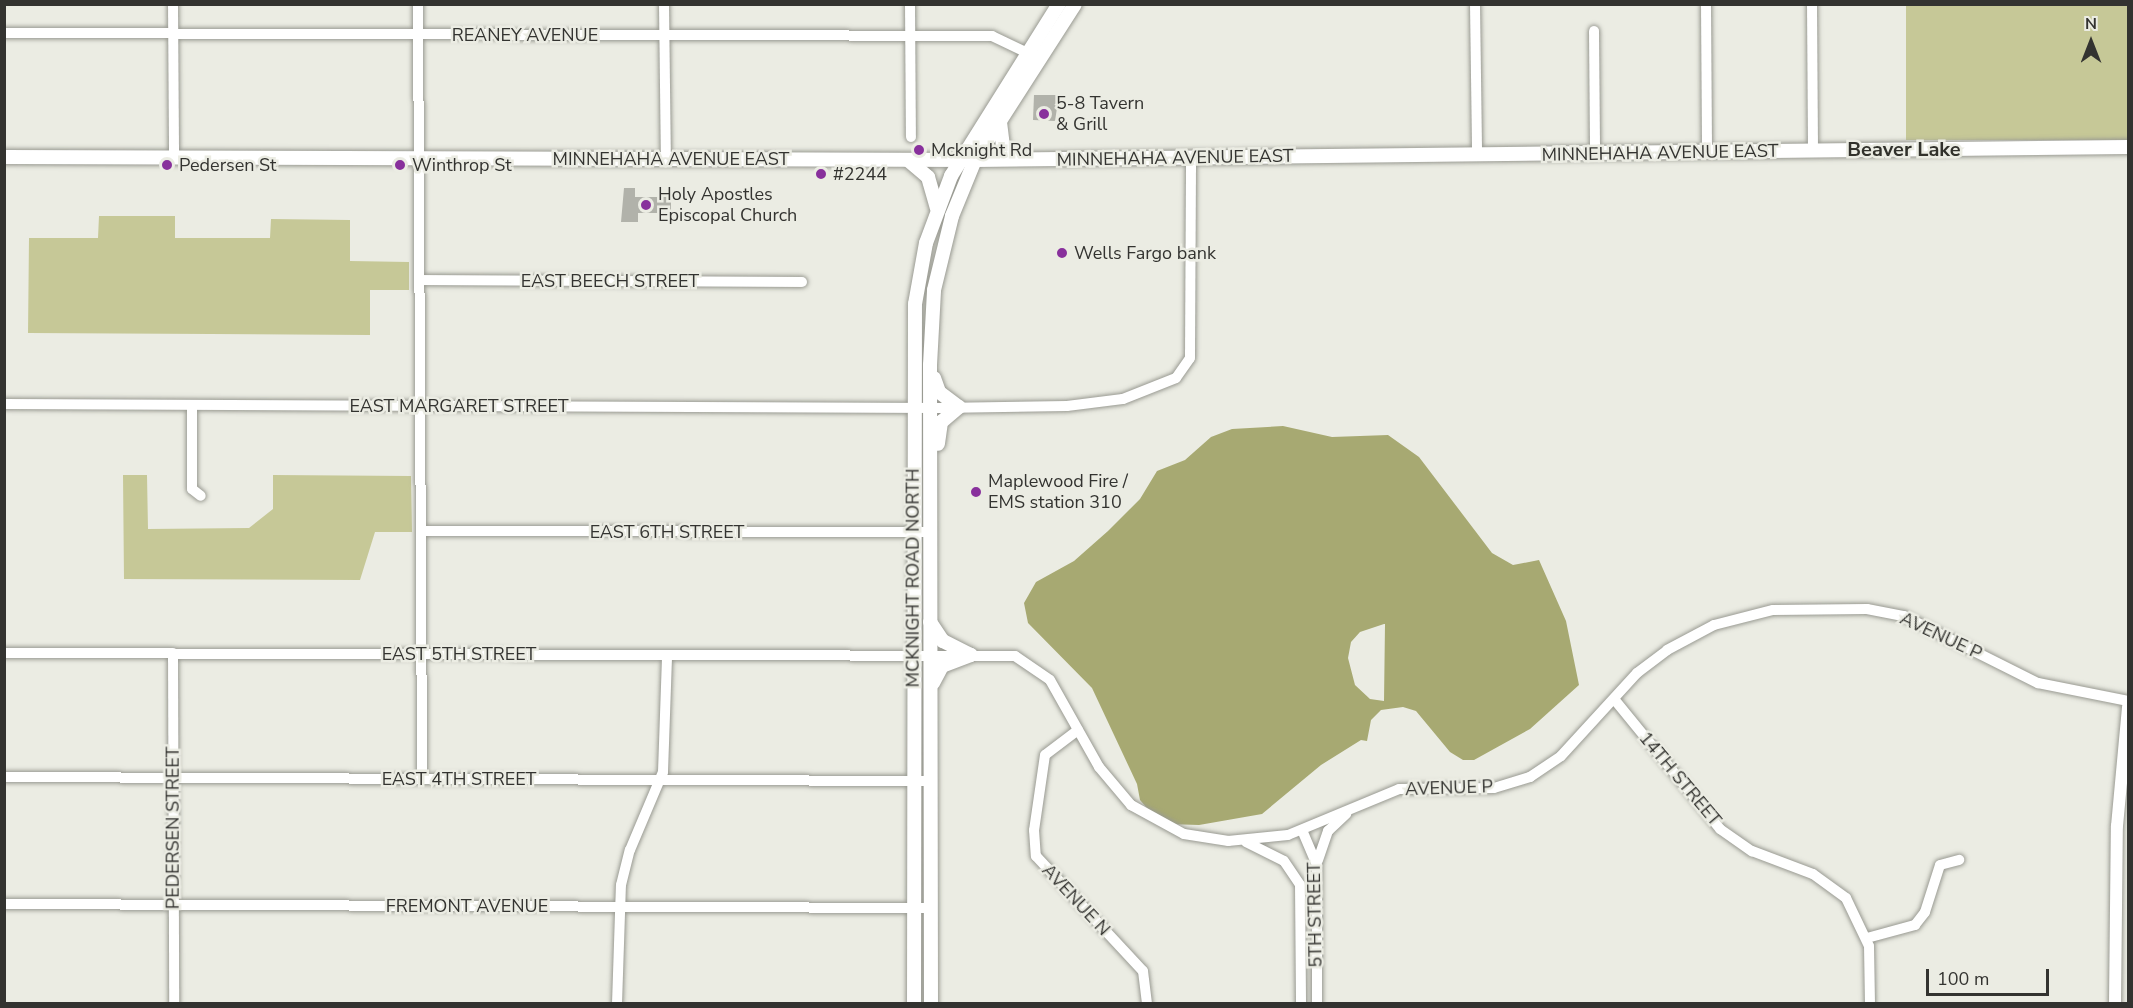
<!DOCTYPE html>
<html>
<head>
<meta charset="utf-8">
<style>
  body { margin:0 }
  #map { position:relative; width:2133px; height:1008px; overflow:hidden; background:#ebece3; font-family:"Nunito Sans",sans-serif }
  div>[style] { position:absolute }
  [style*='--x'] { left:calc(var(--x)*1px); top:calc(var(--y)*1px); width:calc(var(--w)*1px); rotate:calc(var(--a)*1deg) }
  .green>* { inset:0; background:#c6c897; transform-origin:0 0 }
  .water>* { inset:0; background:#a7a972 }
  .building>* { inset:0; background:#b1b2aa }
  .roads { filter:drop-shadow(0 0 2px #999a92) drop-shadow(0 0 2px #999a92) }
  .minor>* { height:10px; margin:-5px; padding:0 5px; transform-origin:5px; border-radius:5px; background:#fff }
  .tertiary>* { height:12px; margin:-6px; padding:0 6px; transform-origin:6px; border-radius:6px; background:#fff }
  .secondary>* { height:14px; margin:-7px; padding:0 7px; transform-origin:7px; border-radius:7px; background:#fff }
  .dots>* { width:16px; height:16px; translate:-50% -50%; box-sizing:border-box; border:3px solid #ebece3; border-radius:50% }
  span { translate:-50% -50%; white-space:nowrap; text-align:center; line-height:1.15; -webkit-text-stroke:5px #ebece3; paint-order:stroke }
  .street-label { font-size:18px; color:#333330 }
  .poi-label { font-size:18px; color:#333330 }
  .left { translate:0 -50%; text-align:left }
  .neighbourhood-label { font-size:20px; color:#31312b; font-weight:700 }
  .frame { position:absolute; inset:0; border:6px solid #333330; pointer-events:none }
  .north { position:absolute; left:2061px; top:12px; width:60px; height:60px; -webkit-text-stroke:4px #ebece3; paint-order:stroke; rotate:0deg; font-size:16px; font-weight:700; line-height:24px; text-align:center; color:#333330 }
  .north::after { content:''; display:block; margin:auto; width:21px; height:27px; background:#333330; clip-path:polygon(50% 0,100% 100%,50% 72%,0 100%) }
  .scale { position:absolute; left:1926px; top:969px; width:123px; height:27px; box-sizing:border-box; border:3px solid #333330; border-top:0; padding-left:8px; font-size:18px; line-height:21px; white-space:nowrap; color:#333330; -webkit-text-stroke:4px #ebece3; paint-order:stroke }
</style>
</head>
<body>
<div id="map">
  <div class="green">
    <i style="left:1906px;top:5px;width:222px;height:135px"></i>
    <i style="clip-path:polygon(99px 216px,175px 216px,175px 238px,270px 238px,271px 219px,350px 220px,350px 261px,409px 262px,409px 290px,370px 290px,370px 335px,28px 333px,29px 238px,98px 238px)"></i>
    <i style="clip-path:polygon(123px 475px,147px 475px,148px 529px,249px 528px,273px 509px,273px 475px,411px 476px,412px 532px,375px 532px,360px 580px,124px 579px)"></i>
  </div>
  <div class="water">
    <i style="clip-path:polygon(evenodd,1283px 426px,1332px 437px,1388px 435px,1419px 457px,1492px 553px,1513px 565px,1539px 560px,1566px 621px,1579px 685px,1530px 729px,1474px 760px,1463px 760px,1450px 752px,1416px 711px,1403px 707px,1381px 710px,1371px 720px,1367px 741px,1361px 740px,1321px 765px,1262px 814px,1199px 825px,1166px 824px,1158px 821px,1140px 800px,1137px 784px,1092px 688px,1028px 623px,1024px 603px,1036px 582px,1074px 561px,1108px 531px,1140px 499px,1157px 471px,1185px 460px,1211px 437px,1232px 429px,1283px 426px,1384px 624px,1385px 624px,1384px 701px,1370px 699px,1355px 685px,1348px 658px,1351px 642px,1360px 632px,1384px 624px)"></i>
  </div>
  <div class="building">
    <i style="clip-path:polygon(1034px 95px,1059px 95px,1055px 121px,1033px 120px)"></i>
    <i style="clip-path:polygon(624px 188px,635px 188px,635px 197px,671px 197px,671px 213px,638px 213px,638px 222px,621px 222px)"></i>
  </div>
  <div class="roads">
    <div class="minor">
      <i style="--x:173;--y:4;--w:153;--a:89.6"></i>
      <i style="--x:418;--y:4;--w:775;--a:89.7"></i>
      <i style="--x:664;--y:4;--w:155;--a:89.3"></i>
      <i style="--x:910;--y:4;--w:133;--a:89.6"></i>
      <i style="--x:1475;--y:4;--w:151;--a:89.2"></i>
      <i style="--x:1706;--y:4;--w:149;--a:89.6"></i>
      <i style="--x:1812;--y:4;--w:148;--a:89.6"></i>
      <i style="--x:1594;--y:31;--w:123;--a:89.5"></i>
      <i style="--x:4;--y:33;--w:988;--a:0.17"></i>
      <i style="--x:992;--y:36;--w:47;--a:25.5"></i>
      <i style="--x:419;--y:280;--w:383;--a:0.3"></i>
      <i style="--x:4;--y:404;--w:935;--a:0.25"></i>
      <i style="--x:939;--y:408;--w:128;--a:-0.9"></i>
      <i style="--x:1067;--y:406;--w:56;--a:-7.1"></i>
      <i style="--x:1123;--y:399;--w:57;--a:-21.6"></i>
      <i style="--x:1176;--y:378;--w:24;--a:-55"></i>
      <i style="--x:1190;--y:358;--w:200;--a:-89.7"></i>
      <i style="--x:192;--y:405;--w:84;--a:90"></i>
      <i style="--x:192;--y:489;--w:11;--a:38"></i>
      <i style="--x:421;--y:531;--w:508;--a:0.11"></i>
      <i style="--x:4;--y:653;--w:1011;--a:0.17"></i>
      <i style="--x:1015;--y:656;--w:42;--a:34.4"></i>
      <i style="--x:1050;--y:680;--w:100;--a:60.6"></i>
      <i style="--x:1099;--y:767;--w:50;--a:49.9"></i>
      <i style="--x:1131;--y:805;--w:60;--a:28.7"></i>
      <i style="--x:1184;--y:834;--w:45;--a:9"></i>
      <i style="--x:1228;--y:841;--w:60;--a:-5.7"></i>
      <i style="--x:1288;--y:835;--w:120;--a:-22.5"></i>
      <i style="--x:1399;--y:789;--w:95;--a:-0.6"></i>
      <i style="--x:1494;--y:788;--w:38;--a:-17"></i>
      <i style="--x:1530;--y:777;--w:37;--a:-34"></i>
      <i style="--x:1561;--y:756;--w:113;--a:-47.5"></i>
      <i style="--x:1637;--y:673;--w:38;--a:-37"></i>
      <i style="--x:1667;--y:650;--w:53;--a:-28"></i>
      <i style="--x:1714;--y:625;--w:61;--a:-14.3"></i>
      <i style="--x:1773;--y:610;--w:94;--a:-0.6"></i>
      <i style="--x:1867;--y:609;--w:38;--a:11"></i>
      <i style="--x:1904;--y:616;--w:150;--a:26.6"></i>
      <i style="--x:2038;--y:683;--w:92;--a:11.3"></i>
      <i style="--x:173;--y:653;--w:351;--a:89.8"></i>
      <i style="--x:1614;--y:699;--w:168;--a:50.8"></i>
      <i style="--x:1720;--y:829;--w:39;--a:35"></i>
      <i style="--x:1752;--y:851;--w:65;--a:20.7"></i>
      <i style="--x:1813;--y:874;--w:41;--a:36"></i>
      <i style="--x:1846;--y:898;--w:53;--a:64.4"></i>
      <i style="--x:1869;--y:946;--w:58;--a:89"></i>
      <i style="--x:1078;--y:730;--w:41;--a:142.9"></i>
      <i style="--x:1045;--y:755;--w:76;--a:98.3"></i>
      <i style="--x:1034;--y:830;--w:26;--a:86"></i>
      <i style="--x:1036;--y:856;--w:157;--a:47.1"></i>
      <i style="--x:1143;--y:971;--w:33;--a:83"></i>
      <i style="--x:4;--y:777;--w:926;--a:0.25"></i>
      <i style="--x:1302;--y:830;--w:39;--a:67"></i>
      <i style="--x:1317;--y:866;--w:138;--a:90"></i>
      <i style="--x:1246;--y:842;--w:42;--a:26.6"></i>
      <i style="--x:1284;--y:861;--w:29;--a:56"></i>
      <i style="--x:1300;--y:885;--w:119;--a:89.5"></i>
      <i style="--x:1318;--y:860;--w:31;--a:-71"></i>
      <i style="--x:1328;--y:831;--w:25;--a:-43"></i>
      <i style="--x:4;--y:904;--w:926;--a:0.25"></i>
      <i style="--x:1867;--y:938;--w:50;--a:-15.2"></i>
      <i style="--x:1915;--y:925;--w:16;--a:-52"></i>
      <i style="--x:1925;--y:912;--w:49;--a:-72.3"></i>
      <i style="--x:1940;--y:865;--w:20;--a:-15"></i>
      <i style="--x:617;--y:1004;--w:119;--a:-88.1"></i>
      <i style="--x:621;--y:885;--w:36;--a:-76"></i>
      <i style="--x:630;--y:850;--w:85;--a:-67.1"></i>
      <i style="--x:663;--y:772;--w:117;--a:-88"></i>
    </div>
    <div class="tertiary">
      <i style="--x:2115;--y:1004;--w:178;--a:-89.4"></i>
      <i style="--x:2117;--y:826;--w:120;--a:-84.7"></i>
    </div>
    <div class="secondary">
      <i style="--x:1000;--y:122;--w:25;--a:83"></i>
      <i style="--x:1003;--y:147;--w:24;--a:28"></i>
      <i style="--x:4;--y:157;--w:971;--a:0.18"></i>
      <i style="--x:975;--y:160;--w:1153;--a:-0.65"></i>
      <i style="--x:909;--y:161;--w:25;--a:40"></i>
      <i style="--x:928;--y:177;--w:32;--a:74"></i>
      <i style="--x:934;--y:378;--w:15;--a:70"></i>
      <i style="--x:939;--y:392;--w:25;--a:37"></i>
      <i style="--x:959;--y:407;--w:23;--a:140"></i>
      <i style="--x:941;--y:422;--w:22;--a:98"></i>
      <i style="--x:930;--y:622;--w:23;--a:56"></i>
      <i style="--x:943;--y:641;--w:31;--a:27"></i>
      <i style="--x:933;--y:683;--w:19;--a:-62"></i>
      <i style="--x:942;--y:666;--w:31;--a:-21"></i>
      <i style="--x:914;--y:1004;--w:700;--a:-89.92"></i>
      <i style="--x:915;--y:304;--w:62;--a:-79.8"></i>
      <i style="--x:926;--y:243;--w:72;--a:-69.5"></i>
      <i style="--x:951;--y:176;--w:203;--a:-57.9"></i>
      <i style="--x:931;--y:1004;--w:639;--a:-90.09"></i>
      <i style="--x:930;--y:365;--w:75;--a:-86.9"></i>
      <i style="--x:934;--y:290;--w:76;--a:-76.3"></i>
      <i style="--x:952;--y:216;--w:61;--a:-67.7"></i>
      <i style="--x:975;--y:160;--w:185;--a:-57.3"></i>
    </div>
  </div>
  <div class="dots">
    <i style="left:1044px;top:114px;background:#88309c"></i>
    <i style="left:919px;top:150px;background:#88309c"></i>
    <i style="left:167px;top:165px;background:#88309c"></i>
    <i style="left:400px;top:165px;background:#88309c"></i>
    <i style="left:821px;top:174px;background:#88309c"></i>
    <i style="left:646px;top:205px;background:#88309c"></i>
    <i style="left:1062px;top:253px;background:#88309c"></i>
    <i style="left:976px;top:492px;background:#88309c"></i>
  </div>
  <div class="street-label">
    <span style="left:525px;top:35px">REANEY AVENUE</span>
    <span style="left:1660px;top:153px;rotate:-1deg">MINNEHAHA AVENUE EAST</span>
    <span style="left:1175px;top:158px;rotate:-1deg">MINNEHAHA AVENUE EAST</span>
    <span style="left:671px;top:159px">MINNEHAHA AVENUE EAST</span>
    <span style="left:610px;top:281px">EAST BEECH STREET</span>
    <span style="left:459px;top:406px">EAST MARGARET STREET</span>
    <span style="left:667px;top:532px">EAST 6TH STREET</span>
    <span style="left:913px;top:578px;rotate:-90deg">MCKNIGHT ROAD NORTH</span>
    <span style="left:1941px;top:636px;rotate:25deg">AVENUE P</span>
    <span style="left:459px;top:654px">EAST 5TH STREET</span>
    <span style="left:459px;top:779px">EAST 4TH STREET</span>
    <span style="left:1680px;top:779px;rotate:50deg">14TH STREET</span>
    <span style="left:1449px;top:788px;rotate:-2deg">AVENUE P</span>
    <span style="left:173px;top:828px;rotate:-90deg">PEDERSEN STREET</span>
    <span style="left:1076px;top:900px;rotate:47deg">AVENUE N</span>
    <span style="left:467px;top:906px">FREMONT AVENUE</span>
    <span style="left:1315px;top:915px;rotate:-91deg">5TH STREET</span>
  </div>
  <div class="poi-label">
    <span class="left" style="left:1056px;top:114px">5-8 Tavern<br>&amp; Grill</span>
    <span class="left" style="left:931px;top:150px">Mcknight Rd</span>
    <span class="left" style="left:179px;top:165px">Pedersen St</span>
    <span class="left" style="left:412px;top:165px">Winthrop St</span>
    <span class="left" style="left:833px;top:174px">#2244</span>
    <span class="left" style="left:658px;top:205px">Holy Apostles<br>Episcopal Church</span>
    <span class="left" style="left:1074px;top:253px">Wells Fargo bank</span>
    <span class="left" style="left:988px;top:492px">Maplewood Fire /<br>EMS station 310</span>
  </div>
  <div class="neighbourhood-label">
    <span style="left:1904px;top:149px">Beaver Lake</span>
  </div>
  <div class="frame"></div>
  <div class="north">N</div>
  <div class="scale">100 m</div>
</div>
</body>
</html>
